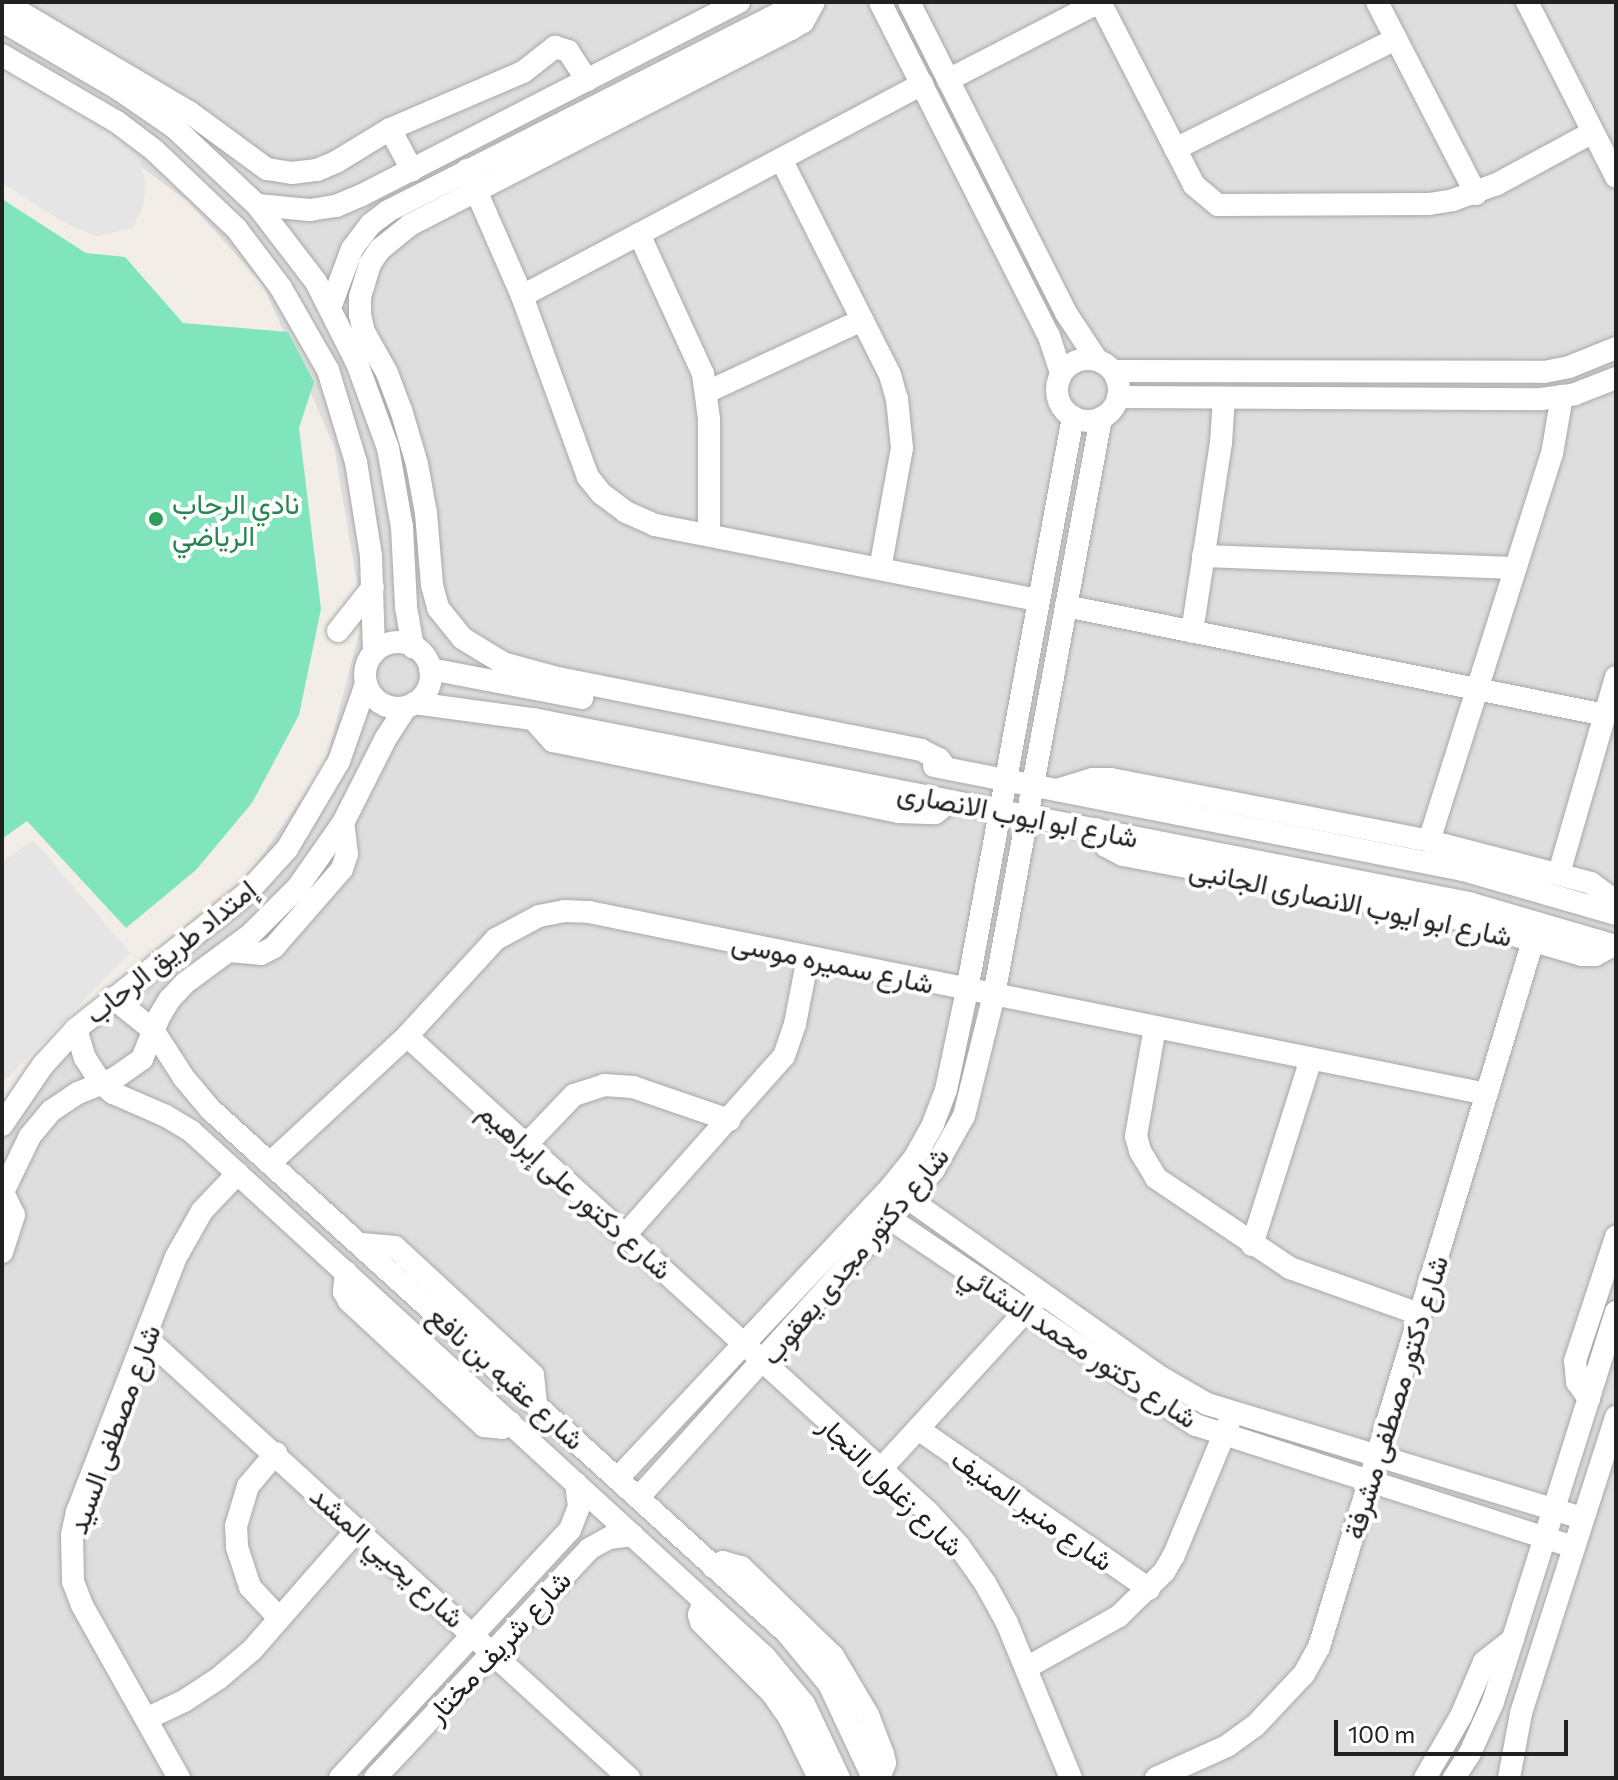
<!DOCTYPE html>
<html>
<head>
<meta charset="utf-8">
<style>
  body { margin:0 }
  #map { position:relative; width:1618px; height:1780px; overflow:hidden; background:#f2eee7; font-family:Commissioner,Vazirmatn,sans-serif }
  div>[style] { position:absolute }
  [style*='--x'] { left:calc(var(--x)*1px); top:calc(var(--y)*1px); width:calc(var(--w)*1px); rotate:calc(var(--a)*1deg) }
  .residential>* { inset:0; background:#dfdede }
  .pitch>* { inset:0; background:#80e5bc }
  .parking>* { inset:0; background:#e5e5e5 }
  .roads { filter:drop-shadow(0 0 2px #a8a8a8) drop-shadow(0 0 2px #a8a8a8) }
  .minor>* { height:22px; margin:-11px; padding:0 11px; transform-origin:11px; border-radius:11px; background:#fff }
  .minor>.ring { margin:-11px; padding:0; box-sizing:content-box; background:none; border:22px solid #fff; border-radius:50% }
  .dots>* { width:22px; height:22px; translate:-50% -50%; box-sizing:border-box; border:4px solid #fff; border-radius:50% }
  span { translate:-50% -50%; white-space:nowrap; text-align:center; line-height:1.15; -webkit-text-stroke:8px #fff; paint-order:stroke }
  .leisure-label { font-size:28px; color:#27864d }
  .left { translate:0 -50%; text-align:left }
  .street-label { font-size:28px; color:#212121 }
  .frame { position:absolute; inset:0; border:4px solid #212121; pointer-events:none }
  .scale { position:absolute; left:1334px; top:1720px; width:234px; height:36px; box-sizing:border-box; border:4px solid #212121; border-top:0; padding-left:10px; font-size:24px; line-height:28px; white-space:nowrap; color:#212121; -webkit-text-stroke:6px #fff; paint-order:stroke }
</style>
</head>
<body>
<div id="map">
  <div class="residential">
    <i style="clip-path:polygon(2px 2px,1616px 2px,1616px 1778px,2px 1778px,2px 1101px,245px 880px,325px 764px,363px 619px,334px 446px,263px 285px,189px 202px,2px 66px)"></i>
  </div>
  <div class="pitch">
    <i style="clip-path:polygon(2px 199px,86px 253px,125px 257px,183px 323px,288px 332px,314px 382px,299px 428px,321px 609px,299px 715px,252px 803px,196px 870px,126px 928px,27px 821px,2px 839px)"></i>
  </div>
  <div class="parking">
    <i style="clip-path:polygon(2px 52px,115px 130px,139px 158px,146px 183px,143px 207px,132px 228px,96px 236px,65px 223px,2px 183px)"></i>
    <i style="clip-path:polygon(33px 840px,130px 953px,2px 1084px,2px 862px)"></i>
  </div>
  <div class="roads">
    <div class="minor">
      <i style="--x:3;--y:2;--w:216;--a:30.6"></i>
      <i style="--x:189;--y:112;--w:97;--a:36.2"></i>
      <i style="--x:267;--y:169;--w:25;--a:9"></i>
      <i style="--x:292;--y:173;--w:25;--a:-7"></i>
      <i style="--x:317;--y:170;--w:21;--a:-23"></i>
      <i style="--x:336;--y:162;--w:63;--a:-31.4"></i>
      <i style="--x:390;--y:129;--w:145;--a:-23.2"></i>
      <i style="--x:523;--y:72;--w:41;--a:-38"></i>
      <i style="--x:555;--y:47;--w:14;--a:17"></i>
      <i style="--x:568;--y:51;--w:35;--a:57"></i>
      <i style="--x:814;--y:2;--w:23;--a:119"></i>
      <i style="--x:803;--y:22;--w:14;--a:150"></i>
      <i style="--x:791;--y:29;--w:428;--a:152.8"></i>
      <i style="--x:410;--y:225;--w:38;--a:141"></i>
      <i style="--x:380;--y:249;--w:18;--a:124"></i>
      <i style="--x:370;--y:264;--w:34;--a:107"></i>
      <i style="--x:360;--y:297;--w:18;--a:90"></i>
      <i style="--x:360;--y:315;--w:17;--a:77"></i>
      <i style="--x:364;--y:332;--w:47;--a:60.7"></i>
      <i style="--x:387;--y:373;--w:43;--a:69.4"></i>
      <i style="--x:402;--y:413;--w:53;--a:73.6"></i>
      <i style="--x:417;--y:464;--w:50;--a:79.6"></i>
      <i style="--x:426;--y:513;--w:72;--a:85.2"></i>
      <i style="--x:432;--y:585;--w:24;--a:75"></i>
      <i style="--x:438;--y:608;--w:38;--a:51"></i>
      <i style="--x:462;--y:638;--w:48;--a:31.4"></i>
      <i style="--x:503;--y:663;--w:57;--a:15.3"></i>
      <i style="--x:558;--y:678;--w:370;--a:11.2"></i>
      <i style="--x:921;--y:750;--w:20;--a:27"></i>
      <i style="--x:939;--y:759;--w:11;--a:52"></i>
      <i style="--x:880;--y:2;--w:374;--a:63.2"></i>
      <i style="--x:1049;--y:336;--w:39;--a:72"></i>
      <i style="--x:909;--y:2;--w:348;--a:63.2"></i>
      <i style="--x:1066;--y:313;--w:56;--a:56.6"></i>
      <i style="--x:1100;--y:2;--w:206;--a:62.8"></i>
      <i style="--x:1194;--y:185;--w:31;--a:40"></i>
      <i style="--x:1218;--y:205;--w:211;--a:-0.3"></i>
      <i style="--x:1429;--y:204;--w:24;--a:-9"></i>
      <i style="--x:1453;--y:200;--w:47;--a:-20"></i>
      <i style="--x:1497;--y:184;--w:109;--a:-28.4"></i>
      <i style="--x:1377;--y:2;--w:216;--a:62.7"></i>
      <i style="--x:1527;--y:2;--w:196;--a:63"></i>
      <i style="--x:2;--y:21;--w:137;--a:30.3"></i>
      <i style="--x:120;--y:90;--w:67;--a:34.6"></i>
      <i style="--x:175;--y:128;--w:112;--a:43.2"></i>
      <i style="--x:257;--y:205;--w:97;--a:52.5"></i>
      <i style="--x:316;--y:282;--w:91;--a:63.2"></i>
      <i style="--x:357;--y:363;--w:90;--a:70"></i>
      <i style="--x:388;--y:448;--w:80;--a:80"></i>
      <i style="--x:402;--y:527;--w:80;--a:87.1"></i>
      <i style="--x:406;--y:607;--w:41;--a:80.1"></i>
      <i style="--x:2;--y:55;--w:133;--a:30.2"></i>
      <i style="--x:117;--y:122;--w:46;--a:37.1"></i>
      <i style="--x:154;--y:150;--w:113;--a:43.6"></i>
      <i style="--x:236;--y:228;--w:75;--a:53.1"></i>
      <i style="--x:281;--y:288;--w:95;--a:60.2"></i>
      <i style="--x:328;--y:370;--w:96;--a:73.1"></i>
      <i style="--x:356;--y:462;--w:95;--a:80.9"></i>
      <i style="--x:371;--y:556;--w:96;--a:88.2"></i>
      <i style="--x:948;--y:80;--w:170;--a:-27.3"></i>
      <i style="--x:390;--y:129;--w:47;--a:61.8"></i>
      <i style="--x:1175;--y:149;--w:247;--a:-26.5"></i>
      <i style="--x:781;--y:159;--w:242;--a:63.2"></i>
      <i style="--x:890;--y:375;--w:25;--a:74"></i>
      <i style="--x:897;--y:399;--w:49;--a:84.2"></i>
      <i style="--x:902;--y:448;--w:123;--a:100.3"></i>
      <i style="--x:467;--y:170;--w:137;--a:66.4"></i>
      <i style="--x:522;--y:296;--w:193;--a:70"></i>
      <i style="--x:588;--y:477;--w:22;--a:51"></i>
      <i style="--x:602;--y:494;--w:30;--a:37"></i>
      <i style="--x:626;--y:512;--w:32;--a:24"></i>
      <i style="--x:655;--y:525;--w:391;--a:11.1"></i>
      <i style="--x:257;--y:205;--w:53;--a:5.4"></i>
      <i style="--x:310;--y:210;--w:26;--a:-9"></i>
      <i style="--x:336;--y:206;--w:26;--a:-23"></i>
      <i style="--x:360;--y:196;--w:426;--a:-27.1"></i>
      <i style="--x:639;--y:234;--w:154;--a:65.4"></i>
      <i style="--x:703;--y:374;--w:45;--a:82.4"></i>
      <i style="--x:709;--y:419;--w:116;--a:90"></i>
      <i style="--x:522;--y:296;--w:453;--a:-27.9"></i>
      <i style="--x:330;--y:308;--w:63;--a:-69.6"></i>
      <i style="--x:352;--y:249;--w:31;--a:-53"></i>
      <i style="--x:371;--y:224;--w:21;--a:-37"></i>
      <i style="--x:388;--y:211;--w:463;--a:-26.8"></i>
      <i class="ring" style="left:1057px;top:359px;width:40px;height:40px"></i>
      <i style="--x:1113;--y:371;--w:431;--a:0.1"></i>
      <i style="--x:1544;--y:372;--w:25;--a:-11"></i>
      <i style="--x:1569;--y:367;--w:51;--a:-22"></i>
      <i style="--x:707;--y:392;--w:171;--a:-24.9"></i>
      <i style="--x:1118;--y:397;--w:423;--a:0.3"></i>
      <i style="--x:1541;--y:399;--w:34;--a:-8"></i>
      <i style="--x:1575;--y:394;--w:44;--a:-21.3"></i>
      <i style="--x:1203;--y:556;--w:312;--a:2.2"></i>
      <i style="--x:1066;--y:606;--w:550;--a:11.43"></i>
      <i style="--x:338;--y:631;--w:56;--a:-51.5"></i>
      <i style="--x:1192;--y:632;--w:191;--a:-81.3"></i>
      <i style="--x:1221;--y:443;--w:45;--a:-86.2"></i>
      <i class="ring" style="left:365px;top:642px;width:44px;height:44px"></i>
      <i style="--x:430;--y:669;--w:155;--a:10.8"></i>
      <i style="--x:414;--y:703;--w:120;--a:7.7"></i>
      <i style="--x:533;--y:719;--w:954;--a:11.12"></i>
      <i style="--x:1469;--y:903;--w:153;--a:16.3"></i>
      <i style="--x:533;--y:719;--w:30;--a:48"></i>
      <i style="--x:553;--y:741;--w:353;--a:11.6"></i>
      <i style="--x:899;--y:812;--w:36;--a:2"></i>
      <i style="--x:935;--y:813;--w:20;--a:-37"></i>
      <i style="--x:934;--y:766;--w:539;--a:11.12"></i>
      <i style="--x:1463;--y:870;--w:159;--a:16"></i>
      <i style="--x:1060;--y:789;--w:34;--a:-17"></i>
      <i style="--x:1093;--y:779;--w:18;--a:0"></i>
      <i style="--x:1111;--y:779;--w:324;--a:11"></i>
      <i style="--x:1429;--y:841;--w:167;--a:14.5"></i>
      <i style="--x:1591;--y:883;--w:31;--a:37"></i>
      <i style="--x:1096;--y:829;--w:20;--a:60"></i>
      <i style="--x:1106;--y:846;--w:19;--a:28"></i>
      <i style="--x:1123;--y:855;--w:338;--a:10.7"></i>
      <i style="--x:1455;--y:918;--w:132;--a:16.2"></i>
      <i style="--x:1582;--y:955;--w:13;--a:0"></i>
      <i style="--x:1595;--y:955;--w:21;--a:-28"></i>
      <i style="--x:1429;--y:841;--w:406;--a:-72.4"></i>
      <i style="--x:1552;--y:454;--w:59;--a:-80.2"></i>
      <i style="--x:1559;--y:873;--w:204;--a:-73.8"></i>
      <i style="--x:229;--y:951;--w:32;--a:5"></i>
      <i style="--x:261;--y:954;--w:15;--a:-28"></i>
      <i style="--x:274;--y:947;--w:103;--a:-48.9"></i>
      <i style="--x:342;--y:869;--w:16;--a:-72"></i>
      <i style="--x:347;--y:854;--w:31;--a:-97"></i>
      <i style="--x:113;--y:998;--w:51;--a:38.7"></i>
      <i style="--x:153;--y:1030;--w:57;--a:57.1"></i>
      <i style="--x:184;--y:1078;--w:40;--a:50"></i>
      <i style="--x:210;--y:1109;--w:779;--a:42.24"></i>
      <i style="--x:787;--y:1633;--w:66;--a:50.5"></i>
      <i style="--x:829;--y:1684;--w:104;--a:64.9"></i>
      <i style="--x:1155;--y:1027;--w:111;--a:99.9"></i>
      <i style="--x:1136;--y:1136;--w:16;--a:75"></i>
      <i style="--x:1140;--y:1151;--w:31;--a:59"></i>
      <i style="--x:1156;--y:1178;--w:161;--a:33.9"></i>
      <i style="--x:1290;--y:1268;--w:137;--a:19.6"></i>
      <i style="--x:76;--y:1029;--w:30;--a:73"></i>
      <i style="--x:85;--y:1058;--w:30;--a:57"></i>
      <i style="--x:101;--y:1083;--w:16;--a:40"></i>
      <i style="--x:113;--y:1093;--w:58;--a:23.5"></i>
      <i style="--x:166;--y:1116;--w:29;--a:31"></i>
      <i style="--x:191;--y:1131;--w:779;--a:42.5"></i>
      <i style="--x:765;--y:1657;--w:61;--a:50.3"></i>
      <i style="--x:804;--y:1704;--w:82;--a:64.7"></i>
      <i style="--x:407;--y:1036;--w:706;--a:42.42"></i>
      <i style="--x:928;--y:1512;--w:46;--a:47.6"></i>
      <i style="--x:959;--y:1546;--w:45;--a:54.9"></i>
      <i style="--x:985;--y:1583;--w:46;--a:61.2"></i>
      <i style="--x:1007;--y:1623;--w:168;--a:67.6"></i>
      <i style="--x:2;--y:1125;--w:73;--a:-55.7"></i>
      <i style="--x:43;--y:1065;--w:49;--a:-47.5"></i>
      <i style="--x:76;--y:1029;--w:217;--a:-38.5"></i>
      <i style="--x:246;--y:894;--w:61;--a:-47.7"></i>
      <i style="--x:287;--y:849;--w:102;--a:-59.4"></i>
      <i style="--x:339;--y:761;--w:82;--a:-70.7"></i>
      <i style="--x:526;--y:1145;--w:69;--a:-46.2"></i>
      <i style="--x:574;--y:1095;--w:32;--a:-18"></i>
      <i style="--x:604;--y:1085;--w:29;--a:4"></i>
      <i style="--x:633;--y:1087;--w:102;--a:19"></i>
      <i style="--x:270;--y:1163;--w:187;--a:-42.8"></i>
      <i style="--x:407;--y:1036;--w:132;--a:-47.5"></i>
      <i style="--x:496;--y:939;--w:49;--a:-28.1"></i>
      <i style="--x:539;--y:916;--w:25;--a:-11"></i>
      <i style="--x:564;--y:911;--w:25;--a:2"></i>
      <i style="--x:589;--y:912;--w:916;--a:11.46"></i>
      <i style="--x:899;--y:1192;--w:322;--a:35.3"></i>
      <i style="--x:1162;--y:1378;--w:52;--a:30"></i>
      <i style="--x:1207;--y:1404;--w:393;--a:16.9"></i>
      <i style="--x:2;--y:1194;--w:64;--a:-64.2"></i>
      <i style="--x:30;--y:1136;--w:33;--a:-50"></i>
      <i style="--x:51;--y:1111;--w:32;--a:-34"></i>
      <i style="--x:78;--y:1093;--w:40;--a:-22"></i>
      <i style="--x:115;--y:1078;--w:33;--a:-35"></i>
      <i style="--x:142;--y:1059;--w:45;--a:-68"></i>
      <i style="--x:159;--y:1017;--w:21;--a:-59"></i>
      <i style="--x:170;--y:999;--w:22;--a:-47"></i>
      <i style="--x:185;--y:983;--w:81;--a:-36.4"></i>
      <i style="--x:250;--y:935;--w:68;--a:-45"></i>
      <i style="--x:298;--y:887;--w:78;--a:-54.9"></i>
      <i style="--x:343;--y:823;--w:95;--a:-63.2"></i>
      <i style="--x:386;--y:738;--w:37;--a:-57"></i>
      <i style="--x:880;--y:1212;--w:381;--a:34"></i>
      <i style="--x:1196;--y:1425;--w:396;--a:17.9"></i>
      <i style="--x:625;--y:1235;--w:239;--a:-48.4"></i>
      <i style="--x:784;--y:1056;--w:34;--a:-71"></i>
      <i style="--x:795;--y:1024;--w:68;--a:-79"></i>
      <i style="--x:362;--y:1244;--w:33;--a:5"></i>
      <i style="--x:395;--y:1247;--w:188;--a:42.8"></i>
      <i style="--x:533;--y:1375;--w:30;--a:84"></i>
      <i style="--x:1252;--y:1245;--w:195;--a:-72.4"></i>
      <i style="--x:2;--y:1252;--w:39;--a:-72"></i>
      <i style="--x:14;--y:1215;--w:25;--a:-116"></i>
      <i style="--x:346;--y:1272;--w:20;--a:96"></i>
      <i style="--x:344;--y:1292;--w:10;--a:61"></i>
      <i style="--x:349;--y:1301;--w:184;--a:42.8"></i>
      <i style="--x:484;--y:1426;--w:18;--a:6"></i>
      <i style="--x:502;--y:1428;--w:10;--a:-37"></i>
      <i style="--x:145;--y:1337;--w:655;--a:42.34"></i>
      <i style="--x:1589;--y:1399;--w:21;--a:-125"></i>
      <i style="--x:1577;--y:1382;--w:21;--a:-95"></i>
      <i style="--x:1575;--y:1361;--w:131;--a:-71.7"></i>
      <i style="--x:918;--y:1429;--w:281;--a:34.7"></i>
      <i style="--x:276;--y:1453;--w:43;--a:130.3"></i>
      <i style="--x:248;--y:1486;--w:42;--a:106.7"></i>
      <i style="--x:236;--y:1526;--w:21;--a:87"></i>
      <i style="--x:237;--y:1547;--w:42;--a:72"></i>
      <i style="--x:250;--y:1587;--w:42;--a:46.9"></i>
      <i style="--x:881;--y:1469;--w:228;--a:-47.5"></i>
      <i style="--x:618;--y:1478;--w:399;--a:-46.8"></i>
      <i style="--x:891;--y:1187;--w:38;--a:-51"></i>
      <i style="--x:915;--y:1157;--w:38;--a:-61"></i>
      <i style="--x:933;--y:1124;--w:36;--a:-69"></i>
      <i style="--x:946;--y:1090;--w:102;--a:-78.1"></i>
      <i style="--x:967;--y:990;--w:583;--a:-79.52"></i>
      <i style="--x:639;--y:1497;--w:441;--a:-48"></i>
      <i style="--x:934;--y:1169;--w:61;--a:-60.5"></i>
      <i style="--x:964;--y:1116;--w:125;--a:-76.1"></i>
      <i style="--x:994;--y:995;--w:587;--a:-79.49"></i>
      <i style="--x:713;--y:1567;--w:11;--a:-27"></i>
      <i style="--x:723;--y:1562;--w:19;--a:16"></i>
      <i style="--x:741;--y:1567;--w:128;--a:44.1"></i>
      <i style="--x:833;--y:1656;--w:69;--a:59.3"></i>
      <i style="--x:868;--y:1715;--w:42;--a:69"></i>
      <i style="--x:883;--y:1754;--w:9;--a:77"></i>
      <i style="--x:885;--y:1763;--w:16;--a:112"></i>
      <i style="--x:704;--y:1601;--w:15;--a:110"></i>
      <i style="--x:699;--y:1615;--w:7;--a:74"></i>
      <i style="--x:701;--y:1622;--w:100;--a:45"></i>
      <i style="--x:772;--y:1693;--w:32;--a:55"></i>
      <i style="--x:790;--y:1719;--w:66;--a:63.8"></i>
      <i style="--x:1026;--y:1668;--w:107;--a:-29.2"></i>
      <i style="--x:1119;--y:1616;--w:63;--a:-44.4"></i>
      <i style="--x:1164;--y:1572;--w:20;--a:-60"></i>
      <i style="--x:1174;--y:1555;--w:144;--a:-67.5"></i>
      <i style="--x:146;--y:1719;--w:42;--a:-25.3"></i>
      <i style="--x:184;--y:1701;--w:42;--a:-33.3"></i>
      <i style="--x:219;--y:1678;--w:43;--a:-40.3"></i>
      <i style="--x:252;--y:1650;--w:159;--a:-48.8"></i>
      <i style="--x:179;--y:1778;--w:198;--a:-119.3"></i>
      <i style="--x:82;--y:1605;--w:25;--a:-111"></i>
      <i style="--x:73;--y:1582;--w:47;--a:-91.2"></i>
      <i style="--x:72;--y:1535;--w:24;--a:-78"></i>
      <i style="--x:77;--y:1512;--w:274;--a:-68.8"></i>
      <i style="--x:176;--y:1257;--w:53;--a:-60.5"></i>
      <i style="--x:202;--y:1211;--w:52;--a:-46.5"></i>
      <i style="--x:340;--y:1778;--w:338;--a:-47.2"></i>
      <i style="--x:570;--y:1530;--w:25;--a:-69"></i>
      <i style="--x:579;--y:1507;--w:24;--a:-97"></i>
      <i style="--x:375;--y:1778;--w:313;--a:-46.9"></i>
      <i style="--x:589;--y:1549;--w:23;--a:-29"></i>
      <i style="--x:609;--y:1538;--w:24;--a:-7"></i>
      <i style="--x:1156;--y:1778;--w:78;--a:-24.3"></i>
      <i style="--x:1227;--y:1746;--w:34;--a:-36"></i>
      <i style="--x:1255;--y:1726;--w:71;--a:-46.7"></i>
      <i style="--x:1304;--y:1674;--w:31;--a:-61"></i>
      <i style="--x:1319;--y:1647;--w:738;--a:-73.14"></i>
      <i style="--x:1425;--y:1778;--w:72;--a:-59.9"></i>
      <i style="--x:1461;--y:1716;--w:59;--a:-66.9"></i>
      <i style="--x:1484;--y:1662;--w:37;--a:-38"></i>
      <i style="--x:1454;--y:1778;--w:30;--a:-57"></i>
      <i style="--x:1470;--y:1753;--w:56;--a:-65.7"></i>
      <i style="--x:1493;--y:1702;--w:409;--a:-72.5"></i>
      <i style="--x:1509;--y:1778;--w:66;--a:-79.5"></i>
      <i style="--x:1521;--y:1713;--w:311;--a:-72.2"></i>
    </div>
  </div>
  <div class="dots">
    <i style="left:156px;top:519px;background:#2e9e5b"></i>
  </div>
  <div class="leisure-label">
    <span class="left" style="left:172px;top:519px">نادي الرحاب<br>الرياضي</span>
  </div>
  <div class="street-label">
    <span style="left:1018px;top:814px;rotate:11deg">شارع ابو ايوب الانصارى</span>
    <span style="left:1351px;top:902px;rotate:12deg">شارع ابو ايوب الانصارى الجانبى</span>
    <span style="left:170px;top:951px;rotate:-39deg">إمتداد طريق الرحاب</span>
    <span style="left:833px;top:962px;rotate:12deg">شارع سميره موسى</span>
    <span style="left:576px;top:1190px;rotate:42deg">شارع دكتور على إبراهيم</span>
    <span style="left:854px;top:1255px;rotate:-50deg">شارع دكتور مجدى يعقوب</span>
    <span style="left:1079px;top:1345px;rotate:33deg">شارع دكتور محمد النشائي</span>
    <span style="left:507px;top:1377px;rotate:42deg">شارع عقبه بن نافع</span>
    <span style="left:1395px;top:1397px;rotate:-73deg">شارع دكتور مصطفى مشرفة</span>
    <span style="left:113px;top:1429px;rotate:-70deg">شارع مصطفى السيد</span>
    <span style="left:892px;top:1485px;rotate:44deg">شارع زغلول النجار</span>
    <span style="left:1033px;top:1509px;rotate:35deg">شارع منير المنيف</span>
    <span style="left:388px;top:1556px;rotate:42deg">شارع يحيي المشد</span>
    <span style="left:498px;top:1646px;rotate:-47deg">شارع شريف مختار</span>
  </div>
  <div class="frame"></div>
  <div class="scale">100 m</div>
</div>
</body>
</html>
